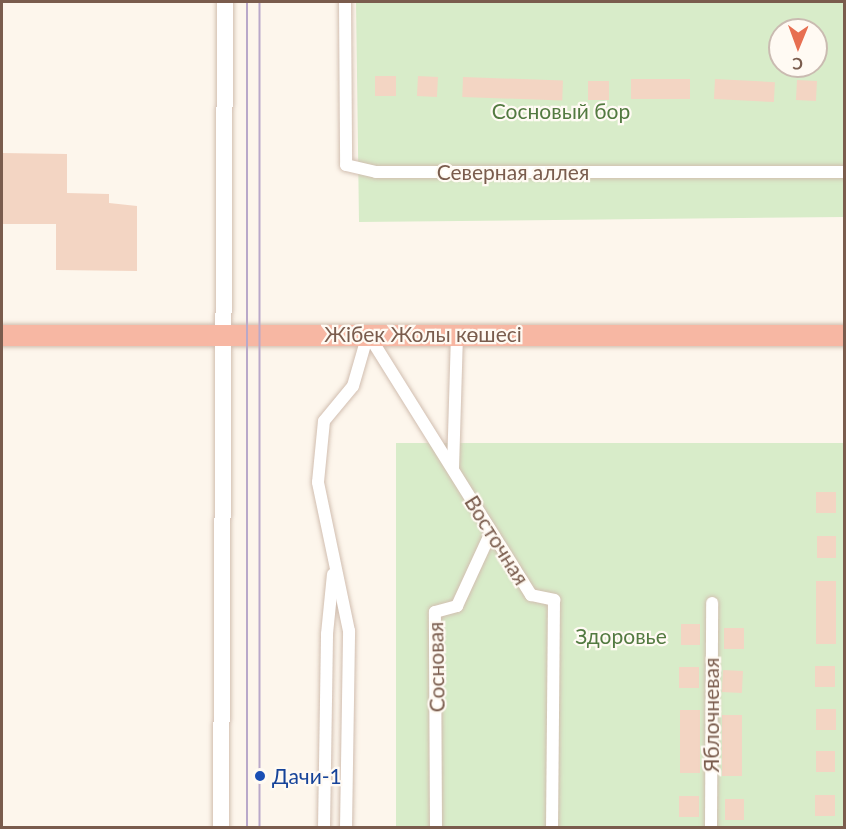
<!DOCTYPE html>
<html>
<head>
<meta charset="utf-8">
<style>
  body { margin:0 }
  #map { position:relative; width:846px; height:829px; overflow:hidden; background:#fdf6ec; font-family:Lato,sans-serif }
  div>[style] { position:absolute }
  [style*='--x'] { left:calc(var(--x)*1px); top:calc(var(--y)*1px); width:calc(var(--w)*1px); rotate:calc(var(--a)*1deg) }
  .green>* { inset:0; background:#d8ecc9; transform-origin:0 0 }
  .building>* { inset:0; background:#f3d5c3; transform-origin:0 0 }
  .roads { filter:drop-shadow(0 0 2px #d1beb0) drop-shadow(0 0 2px #d1beb0) }
  .street>* { height:12px; margin:-6px; padding:0 6px; transform-origin:6px; border-radius:6px; background:#fff }
  .secondary>* { height:16px; margin:-8px; padding:0 8px; transform-origin:8px; border-radius:8px; background:#fff }
  .highway>* { height:21px; margin:-10.5px; padding:0 10.5px; transform-origin:10.5px; border-radius:10.5px; background:#f7b7a3 }
  .tram>* { height:1.5px; margin:-0.75px; padding:0 0.75px; transform-origin:0.75px; border-radius:0.75px; background:#b9a8c9 }
  .dots>* { width:16px; height:16px; translate:-50% -50%; box-sizing:border-box; border:3px solid #fffaf3; border-radius:50% }
  span { translate:-50% -50%; white-space:nowrap; text-align:center; line-height:1.15; -webkit-text-stroke:4.5px #fffaf3; paint-order:stroke }
  .park-label { font-size:21px; color:#537a41 }
  .street-label { font-size:21px; color:#7a5c4d }
  .transit-label { font-size:21px; color:#164399 }
  .left { translate:0 -50%; text-align:left }
  .frame { position:absolute; inset:0; border:3px solid #7a5c4d; pointer-events:none }
  .north { position:absolute; left:768px; top:18px; width:60px; height:60px; box-sizing:border-box; background:#fffaf3; border:2px solid #cabbb1; border-radius:50%; rotate:181deg; font-size:16px; font-weight:700; line-height:24px; text-align:center; color:#7a5c4d }
  .north::after { content:''; display:block; margin:auto; width:21px; height:27px; background:#e76f51; clip-path:polygon(50% 0,100% 100%,50% 72%,0 100%) }
</style>
</head>
<body>
<div id="map">
  <div class="green">
    <i style="clip-path:polygon(evenodd,356px 2px,844px 2px,844px 217px,359px 222px,356px 2px,780px 30px,816px 30px,816px 66px,780px 66px,780px 30px)"></i>
    <i style="left:396px;top:443px;width:448px;height:384px"></i>
  </div>
  <div class="building">
    <i style="left:375px;top:76px;width:21px;height:20px"></i>
    <i style="left:418px;top:76px;width:20px;height:20px;rotate:3deg"></i>
    <i style="left:463px;top:77px;width:100px;height:20px;rotate:2deg"></i>
    <i style="left:631px;top:79px;width:59px;height:20px"></i>
    <i style="left:715px;top:79px;width:60px;height:20px;rotate:3deg"></i>
    <i style="left:797px;top:80px;width:20px;height:20px;rotate:3deg"></i>
    <i style="left:588px;top:81px;width:21px;height:19px"></i>
    <i style="clip-path:polygon(2px 153px,67px 154px,67px 193px,109px 194px,109px 203px,137px 206px,137px 271px,56px 270px,56px 224px,2px 224px)"></i>
    <i style="left:816px;top:492px;width:20px;height:21px"></i>
    <i style="left:817px;top:536px;width:19px;height:22px"></i>
    <i style="left:816px;top:581px;width:20px;height:63px"></i>
    <i style="left:681px;top:624px;width:19px;height:21px"></i>
    <i style="left:724px;top:628px;width:20px;height:21px"></i>
    <i style="left:815px;top:666px;width:20px;height:21px"></i>
    <i style="left:679px;top:667px;width:20px;height:21px"></i>
    <i style="left:723px;top:670px;width:20px;height:22px;rotate:3deg"></i>
    <i style="left:816px;top:709px;width:20px;height:21px"></i>
    <i style="left:680px;top:710px;width:20px;height:63px"></i>
    <i style="left:722px;top:715px;width:20px;height:61px"></i>
    <i style="left:816px;top:751px;width:19px;height:21px"></i>
    <i style="left:815px;top:795px;width:20px;height:21px"></i>
    <i style="left:679px;top:796px;width:20px;height:21px"></i>
    <i style="left:725px;top:799px;width:19px;height:21px"></i>
  </div>
  <div class="roads">
    <div class="street">
      <i style="--x:345;--y:2;--w:163;--a:89.6"></i>
      <i style="--x:346;--y:165;--w:31;--a:13"></i>
      <i style="--x:376;--y:172;--w:468;--a:0"></i>
      <i style="--x:368;--y:334;--w:308;--a:58"></i>
      <i style="--x:531;--y:595;--w:24;--a:12"></i>
      <i style="--x:554;--y:600;--w:228;--a:90.5"></i>
      <i style="--x:453;--y:469;--w:135;--a:-88.3"></i>
      <i style="--x:324;--y:828;--w:194;--a:-89.1"></i>
      <i style="--x:327;--y:634;--w:60;--a:-84.3"></i>
      <i style="--x:346;--y:828;--w:197;--a:-89.1"></i>
      <i style="--x:349;--y:631;--w:152;--a:-101.8"></i>
      <i style="--x:318;--y:482;--w:61;--a:-84.4"></i>
      <i style="--x:324;--y:421;--w:45;--a:-50.4"></i>
      <i style="--x:353;--y:386;--w:54;--a:-73.9"></i>
      <i style="--x:436;--y:828;--w:216;--a:-90.3"></i>
      <i style="--x:435;--y:612;--w:23;--a:-15"></i>
      <i style="--x:457;--y:606;--w:81;--a:-65.3"></i>
      <i style="--x:711;--y:828;--w:225;--a:-89.7"></i>
    </div>
    <div class="secondary">
      <i style="--x:221;--y:828;--w:826;--a:-89.72"></i>
    </div>
    <div class="highway">
      <i style="--x:2;--y:335;--w:842;--a:0"></i>
    </div>
  </div>
  <div class="tram">
    <i style="--x:260;--y:2;--w:826;--a:90"></i>
    <i style="--x:247;--y:828;--w:826;--a:-90"></i>
  </div>
  <div class="dots">
    <i style="left:260px;top:776px;background:#1a4fb4"></i>
  </div>
  <div class="park-label">
    <span style="left:561px;top:111px">Сосновый бор</span>
    <span style="left:621px;top:636px">Здоровье</span>
  </div>
  <div class="street-label">
    <span style="left:513px;top:172px">Северная аллея</span>
    <span style="left:423px;top:334px">Жібек Жолы көшесі</span>
    <span style="left:497px;top:540px;rotate:58deg">Восточная</span>
    <span style="left:436px;top:667px;rotate:-91deg">Сосновая</span>
    <span style="left:711px;top:715px;rotate:-90deg">Яблочневая</span>
  </div>
  <div class="transit-label">
    <span class="left" style="left:272px;top:776px">Дачи-1</span>
  </div>
  <div class="frame"></div>
  <div class="north">С</div>
</div>
</body>
</html>
